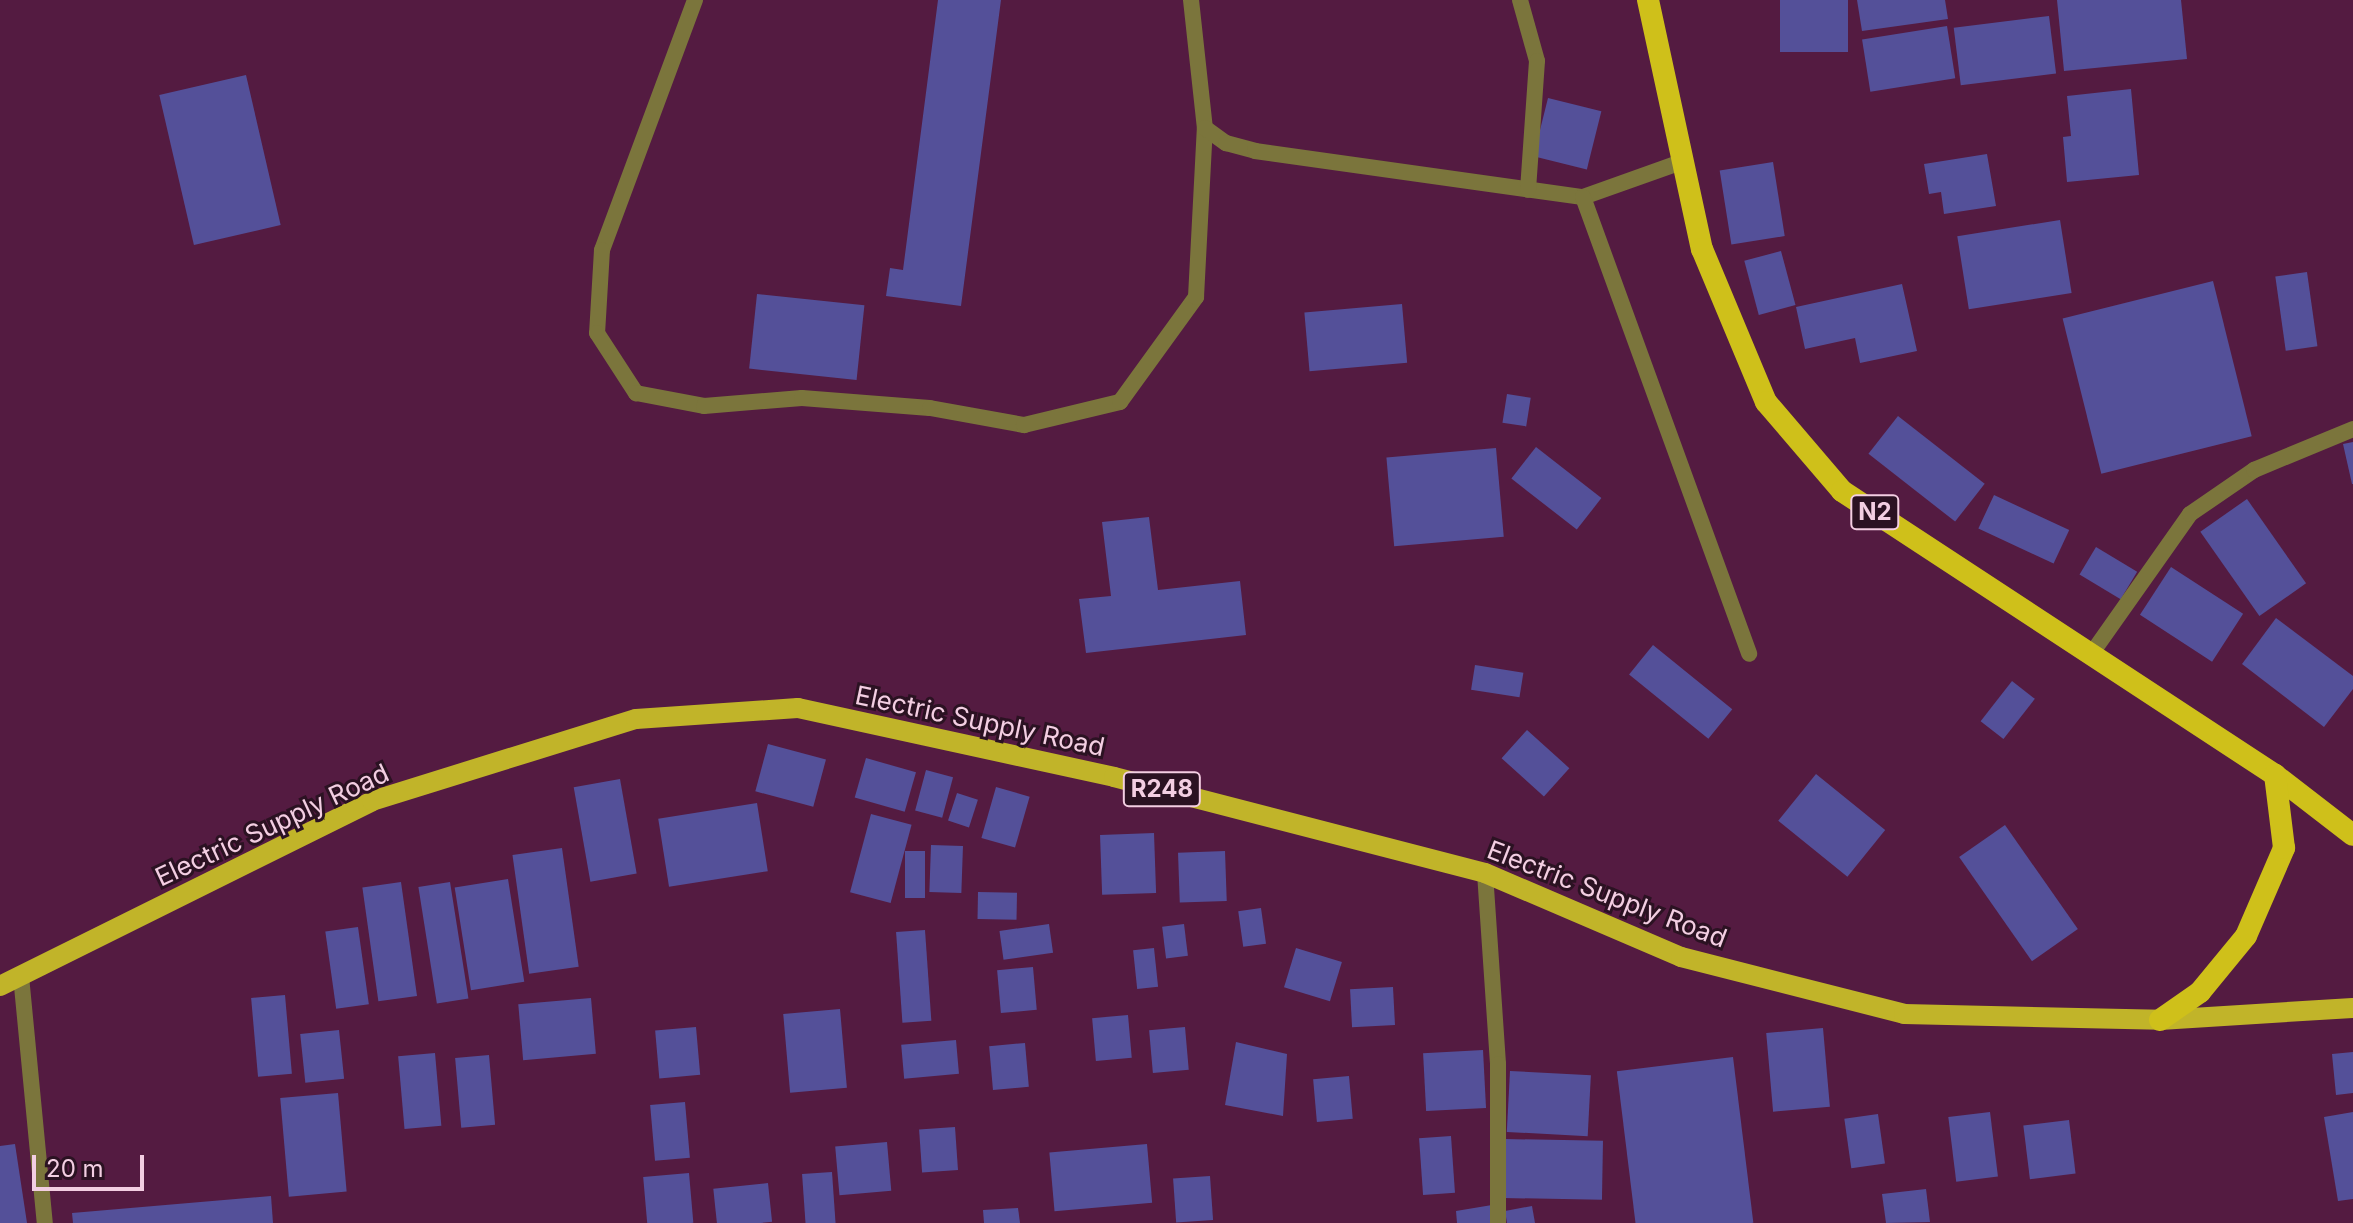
<!DOCTYPE html>
<html>
<head>
<meta charset="utf-8">
<style>
  body { margin:0 }
  #map { position:relative; width:2353px; height:1223px; overflow:hidden; background:#541b41; font-family:Inter,sans-serif }
  div>[style] { position:absolute }
  [style*='--x'] { left:calc(var(--x)*1px); top:calc(var(--y)*1px); width:calc(var(--w)*1px); rotate:calc(var(--a)*1deg) }
  .building>* { inset:0; background:#545099; transform-origin:0 0 }
  .minor>* { height:16px; margin:-8px; padding:0 8px; transform-origin:8px; border-radius:8px; background:#7b753c }
  .primary>* { height:20px; margin:-10px; padding:0 10px; transform-origin:10px; border-radius:10px; background:#c1b429 }
  .trunk>* { height:22px; margin:-11px; padding:0 11px; transform-origin:11px; border-radius:11px; background:#cfc01a }
  span { translate:-50% -50%; white-space:nowrap; text-align:center; line-height:1.15; -webkit-text-stroke:6px #2b1222; paint-order:stroke }
  .shield-label span { padding:2px 6px; background:#2b1222; border:2px solid; border-radius:6px; -webkit-text-stroke-width:0 }
  .shield-label { font-size:24px; color:#f3cee2; font-weight:700 }
  .street-label { font-size:26px; color:#f3cee2 }
  .scale { position:absolute; left:32px; top:1155px; width:112px; height:36px; box-sizing:border-box; border:4px solid #f3cee2; border-top:0; padding-left:10px; font-size:24px; line-height:28px; white-space:nowrap; color:#f3cee2; -webkit-text-stroke:6px #2b1222; paint-order:stroke }
</style>
</head>
<body>
<div id="map">
  <div class="building">
    <i style="clip-path:polygon(938px 0,1001px 0,961px 306px,886px 296px,890px 268px,903px 270px)"></i>
    <i style="left:1780px;top:0;width:68px;height:52px"></i>
    <i style="clip-path:polygon(1857px 0,1945px 0,1948px 19px,1862px 31px)"></i>
    <i style="clip-path:polygon(2057px 0,2181px 0,2187px 59px,2064px 71px)"></i>
    <i style="left:2049px;top:16px;width:58px;height:96px;rotate:83deg"></i>
    <i style="left:1947px;top:26px;width:53px;height:86px;rotate:81deg"></i>
    <i style="left:246px;top:75px;width:154px;height:89px;rotate:77deg"></i>
    <i style="clip-path:polygon(2131px 89px,2139px 175px,2067px 182px,2063px 137px,2071px 136px,2067px 96px)"></i>
    <i style="left:1548px;top:98px;width:55px;height:60px;rotate:14deg"></i>
    <i style="clip-path:polygon(1987px 154px,1996px 206px,1944px 214px,1941px 192px,1929px 194px,1924px 164px)"></i>
    <i style="left:1773px;top:162px;width:75px;height:54px;rotate:81deg"></i>
    <i style="left:2060px;top:220px;width:74px;height:104px;rotate:81deg"></i>
    <i style="left:1781px;top:251px;width:56px;height:38px;rotate:75deg"></i>
    <i style="left:2307px;top:272px;width:75px;height:32px;rotate:82deg"></i>
    <i style="left:2213px;top:281px;width:160px;height:155px;rotate:76deg"></i>
    <i style="clip-path:polygon(1902px 284px,1917px 351px,1860px 363px,1855px 338px,1805px 349px,1796px 307px)"></i>
    <i style="left:757px;top:294px;width:108px;height:75px;rotate:6deg"></i>
    <i style="left:1402px;top:304px;width:59px;height:98px;rotate:85deg"></i>
    <i style="left:1507px;top:394px;width:24px;height:29px;rotate:9deg"></i>
    <i style="left:1898px;top:416px;width:110px;height:48px;rotate:38deg"></i>
    <i style="clip-path:polygon(2353px 442px,2353px 484px,2352px 484px,2343px 444px)"></i>
    <i style="left:1536px;top:447px;width:83px;height:40px;rotate:38deg"></i>
    <i style="left:1496px;top:448px;width:89px;height:110px;rotate:85deg"></i>
    <i style="left:1994px;top:495px;width:83px;height:37px;rotate:25deg"></i>
    <i style="left:2247px;top:499px;width:103px;height:57px;rotate:55deg"></i>
    <i style="clip-path:polygon(1149px 517px,1158px 590px,1240px 581px,1246px 635px,1086px 653px,1079px 599px,1111px 596px,1102px 522px)"></i>
    <i style="left:2096px;top:547px;width:48px;height:32px;rotate:31deg"></i>
    <i style="left:2171px;top:567px;width:86px;height:57px;rotate:33deg"></i>
    <i style="clip-path:polygon(2276px 618px,2353px 676px,2353px 689px,2324px 727px,2242px 664px)"></i>
    <i style="left:1653px;top:645px;width:102px;height:38px;rotate:39deg"></i>
    <i style="left:1475px;top:665px;width:49px;height:25px;rotate:9deg"></i>
    <i style="left:2012px;top:681px;width:29px;height:51px;rotate:38deg"></i>
    <i style="left:1527px;top:730px;width:57px;height:38px;rotate:42deg"></i>
    <i style="left:768px;top:744px;width:60px;height:49px;rotate:15deg"></i>
    <i style="left:866px;top:758px;width:52px;height:41px;rotate:16deg"></i>
    <i style="left:926px;top:770px;width:28px;height:42px;rotate:15deg"></i>
    <i style="left:1816px;top:774px;width:89px;height:60px;rotate:39deg"></i>
    <i style="left:620px;top:779px;width:96px;height:47px;rotate:80deg"></i>
    <i style="left:996px;top:787px;width:35px;height:53px;rotate:16deg"></i>
    <i style="left:957px;top:793px;width:22px;height:29px;rotate:18deg"></i>
    <i style="left:757px;top:803px;width:69px;height:100px;rotate:81deg"></i>
    <i style="left:871px;top:814px;width:42px;height:81px;rotate:15deg"></i>
    <i style="left:2005px;top:825px;width:127px;height:56px;rotate:55deg"></i>
    <i style="left:1154px;top:833px;width:60px;height:54px;rotate:88deg"></i>
    <i style="left:931px;top:845px;width:32px;height:47px;rotate:2deg"></i>
    <i style="left:562px;top:848px;width:120px;height:50px;rotate:82deg"></i>
    <i style="left:905px;top:851px;width:20px;height:47px"></i>
    <i style="left:1225px;top:851px;width:50px;height:47px;rotate:88deg"></i>
    <i style="left:508px;top:879px;width:104px;height:54px;rotate:81deg"></i>
    <i style="left:401px;top:882px;width:115px;height:39px;rotate:82deg"></i>
    <i style="left:450px;top:882px;width:118px;height:32px;rotate:81deg"></i>
    <i style="left:978px;top:892px;width:39px;height:27px;rotate:1deg"></i>
    <i style="left:1261px;top:908px;width:36px;height:23px;rotate:82deg"></i>
    <i style="left:1049px;top:924px;width:29px;height:50px;rotate:82deg"></i>
    <i style="left:1184px;top:924px;width:32px;height:22px;rotate:83deg"></i>
    <i style="left:358px;top:927px;width:78px;height:33px;rotate:82deg"></i>
    <i style="left:925px;top:930px;width:91px;height:29px;rotate:86deg"></i>
    <i style="left:1154px;top:948px;width:39px;height:21px;rotate:84deg"></i>
    <i style="left:1296px;top:948px;width:48px;height:41px;rotate:17deg"></i>
    <i style="left:1033px;top:967px;width:43px;height:36px;rotate:85deg"></i>
    <i style="left:1393px;top:987px;width:38px;height:43px;rotate:87deg"></i>
    <i style="left:285px;top:995px;width:79px;height:34px;rotate:85deg"></i>
    <i style="left:591px;top:998px;width:56px;height:73px;rotate:85deg"></i>
    <i style="left:840px;top:1009px;width:79px;height:57px;rotate:85deg"></i>
    <i style="left:1128px;top:1015px;width:43px;height:36px;rotate:85deg"></i>
    <i style="left:696px;top:1027px;width:48px;height:41px;rotate:85deg"></i>
    <i style="left:1185px;top:1027px;width:43px;height:36px;rotate:85deg"></i>
    <i style="left:1823px;top:1028px;width:79px;height:57px;rotate:85deg"></i>
    <i style="left:339px;top:1030px;width:49px;height:39px;rotate:84deg"></i>
    <i style="left:956px;top:1040px;width:34px;height:55px;rotate:85deg"></i>
    <i style="clip-path:polygon(1236px 1042px,1287px 1054px,1283px 1116px,1225px 1105px)"></i>
    <i style="left:1025px;top:1043px;width:44px;height:36px;rotate:85deg"></i>
    <i style="left:1483px;top:1050px;width:58px;height:60px;rotate:87deg"></i>
    <i style="clip-path:polygon(2353px 1052px,2353px 1093px,2336px 1095px,2332px 1054px)"></i>
    <i style="left:435px;top:1053px;width:73px;height:37px;rotate:85deg"></i>
    <i style="left:489px;top:1055px;width:70px;height:34px;rotate:85deg"></i>
    <i style="left:1733px;top:1057px;width:167px;height:117px;rotate:83deg"></i>
    <i style="left:1510px;top:1071px;width:81px;height:61px;rotate:3deg"></i>
    <i style="left:1349px;top:1076px;width:43px;height:36px;rotate:85deg"></i>
    <i style="left:338px;top:1093px;width:99px;height:58px;rotate:85deg"></i>
    <i style="left:685px;top:1102px;width:56px;height:35px;rotate:85deg"></i>
    <i style="left:1990px;top:1112px;width:65px;height:42px;rotate:83deg"></i>
    <i style="clip-path:polygon(2353px 1112px,2353px 1199px,2338px 1201px,2324px 1117px)"></i>
    <i style="left:1878px;top:1114px;width:50px;height:34px;rotate:82deg"></i>
    <i style="left:2069px;top:1120px;width:54px;height:46px;rotate:83deg"></i>
    <i style="left:955px;top:1127px;width:43px;height:36px;rotate:86deg"></i>
    <i style="left:1451px;top:1136px;width:57px;height:32px;rotate:86deg"></i>
    <i style="left:1504px;top:1139px;width:99px;height:59px;rotate:1deg"></i>
    <i style="left:887px;top:1142px;width:49px;height:52px;rotate:85deg"></i>
    <i style="clip-path:polygon(15px 1144px,27px 1223px,0 1223px,0 1146px)"></i>
    <i style="left:1147px;top:1144px;width:59px;height:98px;rotate:85deg"></i>
    <i style="left:832px;top:1172px;width:51px;height:30px;rotate:86deg"></i>
    <i style="left:689px;top:1173px;width:50px;height:46px;rotate:85deg"></i>
    <i style="left:1210px;top:1176px;width:44px;height:37px;rotate:86deg"></i>
    <i style="left:768px;top:1183px;width:39px;height:55px;rotate:84deg"></i>
    <i style="clip-path:polygon(1926px 1189px,1930px 1222px,1886px 1223px,1882px 1194px)"></i>
    <i style="clip-path:polygon(271px 1196px,273px 1223px,73px 1223px,72px 1213px)"></i>
    <i style="clip-path:polygon(1492px 1205px,1495px 1223px,1457px 1223px,1456px 1211px)"></i>
    <i style="clip-path:polygon(1532px 1206px,1535px 1223px,1507px 1223px,1505px 1211px)"></i>
    <i style="clip-path:polygon(1018px 1208px,1020px 1223px,984px 1223px,983px 1210px)"></i>
  </div>
  <div class="minor">
    <i style="--x:695;--y:0;--w:267;--a:110.4"></i>
    <i style="--x:602;--y:250;--w:83;--a:93.4"></i>
    <i style="--x:597;--y:333;--w:72;--a:57"></i>
    <i style="--x:636;--y:393;--w:69;--a:10.8"></i>
    <i style="--x:704;--y:406;--w:98;--a:-4.7"></i>
    <i style="--x:802;--y:398;--w:128;--a:4.5"></i>
    <i style="--x:930;--y:408;--w:96;--a:10.3"></i>
    <i style="--x:1024;--y:425;--w:99;--a:-13.5"></i>
    <i style="--x:1120;--y:402;--w:130;--a:-54.1"></i>
    <i style="--x:1196;--y:297;--w:169;--a:-87"></i>
    <i style="--x:1191;--y:0;--w:129;--a:83.8"></i>
    <i style="--x:1205;--y:128;--w:26;--a:36"></i>
    <i style="--x:1226;--y:143;--w:30;--a:15"></i>
    <i style="--x:1255;--y:151;--w:331;--a:8"></i>
    <i style="--x:1583;--y:197;--w:107;--a:-19.6"></i>
    <i style="--x:1520;--y:0;--w:63;--a:74.4"></i>
    <i style="--x:1537;--y:61;--w:129;--a:94"></i>
    <i style="--x:1583;--y:197;--w:486;--a:70"></i>
    <i style="--x:2092;--y:653;--w:170;--a:-54.8"></i>
    <i style="--x:2190;--y:514;--w:78;--a:-34.5"></i>
    <i style="--x:2254;--y:470;--w:107;--a:-22.5"></i>
    <i style="--x:1485;--y:873;--w:191;--a:86.1"></i>
    <i style="--x:1498;--y:1064;--w:159;--a:90"></i>
    <i style="--x:21;--y:976;--w:248;--a:84.5"></i>
  </div>
  <div class="primary">
    <i style="--x:0;--y:986;--w:415;--a:-26.4"></i>
    <i style="--x:372;--y:801;--w:276;--a:-17.3"></i>
    <i style="--x:636;--y:719;--w:162;--a:-3.9"></i>
    <i style="--x:798;--y:708;--w:323;--a:12.3"></i>
    <i style="--x:1114;--y:777;--w:383;--a:14.5"></i>
    <i style="--x:1485;--y:873;--w:213;--a:23.2"></i>
    <i style="--x:1681;--y:957;--w:230;--a:14.3"></i>
    <i style="--x:1904;--y:1014;--w:256;--a:1.3"></i>
    <i style="--x:2160;--y:1020;--w:193;--a:-3.6"></i>
  </div>
  <div class="trunk">
    <i style="--x:1648;--y:0;--w:255;--a:77.8"></i>
    <i style="--x:1702;--y:249;--w:166;--a:67.3"></i>
    <i style="--x:1766;--y:402;--w:117;--a:49.5"></i>
    <i style="--x:1842;--y:491;--w:518;--a:33.26"></i>
    <i style="--x:2275;--y:775;--w:98;--a:37.6"></i>
    <i style="--x:2160;--y:1020;--w:49;--a:-35"></i>
    <i style="--x:2200;--y:992;--w:72;--a:-50.6"></i>
    <i style="--x:2246;--y:936;--w:96;--a:-66.6"></i>
    <i style="--x:2284;--y:848;--w:74;--a:-97"></i>
  </div>
  <div class="shield-label">
    <span style="left:1875px;top:512px">N2</span>
    <span style="left:1162px;top:789px">R248</span>
  </div>
  <div class="street-label">
    <span style="left:980px;top:721px;rotate:12deg">Electric Supply Road</span>
    <span style="left:272px;top:825px;rotate:-25deg">Electric Supply Road</span>
    <span style="left:1607px;top:894px;rotate:21deg">Electric Supply Road</span>
  </div>
  <div class="scale">20 m</div>
</div>
</body>
</html>
